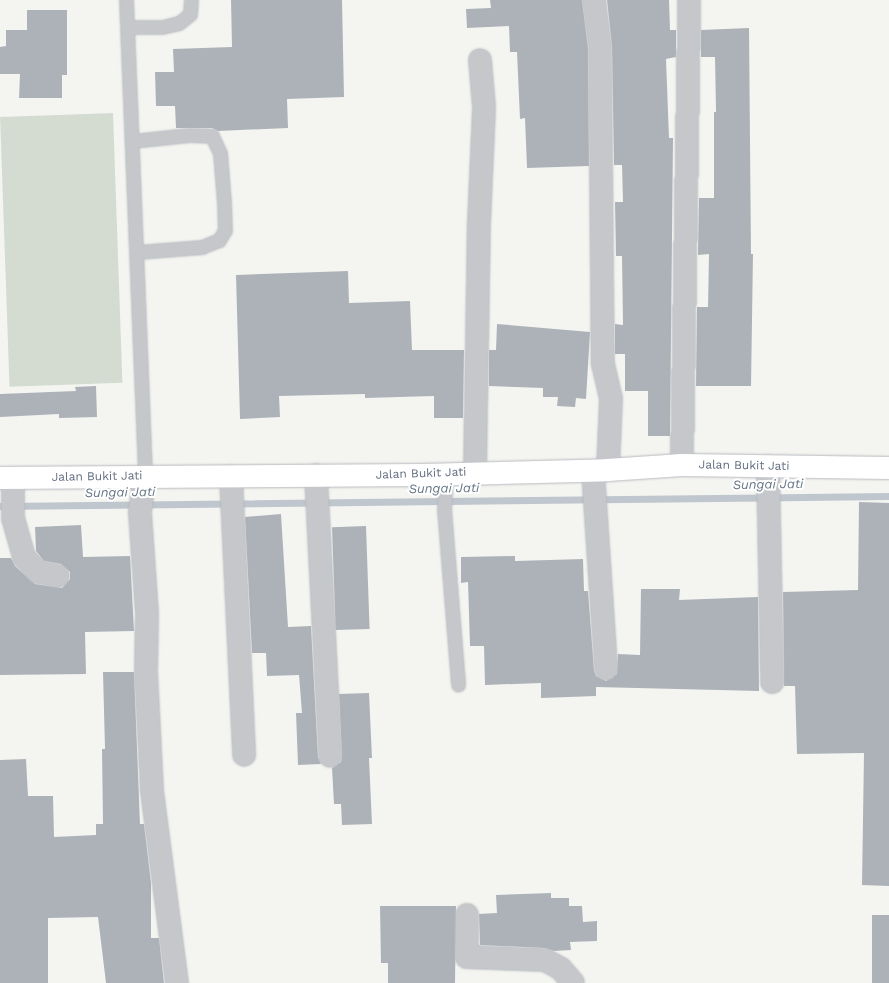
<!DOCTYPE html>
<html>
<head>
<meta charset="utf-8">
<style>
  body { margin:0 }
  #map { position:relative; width:889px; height:983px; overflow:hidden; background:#f4f5f1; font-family:"Work Sans",sans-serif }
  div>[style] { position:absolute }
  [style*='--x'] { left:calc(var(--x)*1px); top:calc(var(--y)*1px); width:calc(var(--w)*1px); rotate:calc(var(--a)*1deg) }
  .green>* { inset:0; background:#d4dcd2; transform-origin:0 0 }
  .stream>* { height:7px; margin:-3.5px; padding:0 3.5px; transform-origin:3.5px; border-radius:3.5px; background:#bfc6cd }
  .building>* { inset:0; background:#adb2b9; transform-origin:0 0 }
  .roads { filter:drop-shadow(0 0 1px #b7babf) drop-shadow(0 0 1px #b7babf) }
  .lane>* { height:13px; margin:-6.5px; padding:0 6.5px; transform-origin:6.5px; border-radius:6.5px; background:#c5c7cb }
  .street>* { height:22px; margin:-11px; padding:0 11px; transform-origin:11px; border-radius:11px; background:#c5c7cb }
  .secondary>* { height:22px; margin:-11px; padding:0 11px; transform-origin:11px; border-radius:11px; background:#fff }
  span { translate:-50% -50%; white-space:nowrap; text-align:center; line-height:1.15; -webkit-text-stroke:4px #fff; paint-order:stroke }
  .street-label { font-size:12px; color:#646e81 }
  .water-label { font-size:13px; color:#657685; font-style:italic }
</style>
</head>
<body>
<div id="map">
  <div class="green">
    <i style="left:113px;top:113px;width:270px;height:113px;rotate:88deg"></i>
  </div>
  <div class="stream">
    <i style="--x:0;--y:506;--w:889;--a:-0.64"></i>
  </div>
  <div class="building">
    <i style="clip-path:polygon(231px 0,342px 0,344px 97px,287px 99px,288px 128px,218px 131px,212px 128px,176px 128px,175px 106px,156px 106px,155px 72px,174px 72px,173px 49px,232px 47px)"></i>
    <i style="clip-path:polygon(490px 0,582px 0,588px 48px,589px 166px,527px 168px,525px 118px,520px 119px,517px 52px,510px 52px,509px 26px,467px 28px,466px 9px,491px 8px)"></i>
    <i style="clip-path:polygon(607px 0,669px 0,670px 30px,676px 30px,676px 57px,666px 59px,669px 138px,673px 138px,670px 436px,648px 436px,648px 391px,625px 391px,625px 354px,615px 354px,615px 324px,623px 325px,622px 256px,616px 256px,615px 202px,623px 202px,622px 165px,614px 165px,612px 47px)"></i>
    <i style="clip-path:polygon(27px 10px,67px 10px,67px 75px,62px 75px,62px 98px,19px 98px,20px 74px,0 74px,0 47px,6px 46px,6px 30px,27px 30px)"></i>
    <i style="clip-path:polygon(749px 28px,751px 254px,753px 254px,751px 386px,696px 386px,697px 307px,708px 307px,709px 254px,698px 255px,699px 198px,714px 198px,714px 112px,716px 112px,715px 57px,701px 57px,701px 30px)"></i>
    <i style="clip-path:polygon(348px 271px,349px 303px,410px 301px,412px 350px,464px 350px,463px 418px,434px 418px,434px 396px,365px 398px,365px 394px,279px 396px,280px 417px,240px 419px,236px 275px)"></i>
    <i style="clip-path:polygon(497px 324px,590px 332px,586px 399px,576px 398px,575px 407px,557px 406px,558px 397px,543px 397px,543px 388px,489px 386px,489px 350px,496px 350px)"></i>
    <i style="clip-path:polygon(96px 386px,97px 417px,59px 418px,59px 414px,0 417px,0 394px,76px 391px,75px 387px)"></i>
    <i style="clip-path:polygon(859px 502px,889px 503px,889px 886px,862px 885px,864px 753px,797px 754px,795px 686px,784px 686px,783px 592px,858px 590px)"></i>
    <i style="clip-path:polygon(281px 514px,288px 627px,311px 626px,318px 757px,321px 764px,298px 765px,296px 713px,302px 713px,299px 675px,267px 676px,266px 653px,252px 653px,245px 517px)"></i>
    <i style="clip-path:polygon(81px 525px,83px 557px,130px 556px,134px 631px,85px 632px,86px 674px,0 675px,0 558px,11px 558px,15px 566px,35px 584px,62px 588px,70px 579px,70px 572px,61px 564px,44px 561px,36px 551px,35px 527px)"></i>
    <i style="left:366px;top:526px;width:103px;height:34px;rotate:88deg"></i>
    <i style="clip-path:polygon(515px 556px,515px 561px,583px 559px,584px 591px,588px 591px,594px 670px,596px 676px,606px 681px,617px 674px,618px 654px,640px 655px,641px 589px,680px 589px,679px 600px,758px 597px,759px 691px,596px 687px,596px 696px,541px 698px,541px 683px,485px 685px,484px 646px,470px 646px,468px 582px,461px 583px,461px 557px)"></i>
    <i style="clip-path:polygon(103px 672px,134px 672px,140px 824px,144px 824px,151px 883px,151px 938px,159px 938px,164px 983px,106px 983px,98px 917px,48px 918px,48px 983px,0 983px,0 760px,26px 759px,28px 796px,53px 796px,54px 837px,96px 835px,96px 824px,103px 824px,102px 749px,105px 749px)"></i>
    <i style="clip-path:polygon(369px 693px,372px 758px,369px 758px,372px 824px,342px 825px,341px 804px,334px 804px,332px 768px,341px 762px,342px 756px,339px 694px)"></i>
    <i style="clip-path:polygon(551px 893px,551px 898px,569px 898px,569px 906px,582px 906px,583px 922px,597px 921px,597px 941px,570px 942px,571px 950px,554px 951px,545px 948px,480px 945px,479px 914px,497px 913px,496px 895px)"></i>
    <i style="clip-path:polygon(380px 906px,456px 906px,455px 983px,388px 983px,388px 963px,381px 963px)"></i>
    <i style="left:872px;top:915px;width:17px;height:68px"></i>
  </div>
  <div class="roads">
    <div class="lane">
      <i style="--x:126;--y:0;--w:476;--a:87.7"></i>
      <i style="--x:127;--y:27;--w:35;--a:0"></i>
      <i style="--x:162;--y:27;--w:17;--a:-13"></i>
      <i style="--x:179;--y:23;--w:14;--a:-39"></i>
      <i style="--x:190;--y:14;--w:14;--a:-86"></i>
      <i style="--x:132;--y:141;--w:57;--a:-6"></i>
      <i style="--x:189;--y:135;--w:23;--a:2"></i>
      <i style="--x:212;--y:136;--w:19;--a:65"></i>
      <i style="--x:220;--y:153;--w:50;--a:85.4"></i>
      <i style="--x:224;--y:203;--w:27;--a:88"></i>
      <i style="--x:225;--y:230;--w:12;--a:121"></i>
      <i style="--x:219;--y:240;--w:18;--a:158"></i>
      <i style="--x:202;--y:247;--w:65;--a:175.6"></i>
      <i style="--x:446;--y:473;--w:36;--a:93"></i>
      <i style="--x:444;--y:509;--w:176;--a:85.4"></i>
    </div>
    <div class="street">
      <i style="--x:594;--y:0;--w:47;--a:82.7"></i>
      <i style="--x:600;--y:47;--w:317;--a:89.5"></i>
      <i style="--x:603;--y:364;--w:35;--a:77"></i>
      <i style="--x:611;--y:398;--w:72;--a:92.4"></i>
      <i style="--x:682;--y:465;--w:465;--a:-89.1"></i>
      <i style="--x:768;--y:466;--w:216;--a:88.9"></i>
      <i style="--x:593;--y:471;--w:198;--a:86.2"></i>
      <i style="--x:475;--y:472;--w:249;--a:-89.1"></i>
      <i style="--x:479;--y:223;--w:116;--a:-87.5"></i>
      <i style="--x:484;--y:107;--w:47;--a:-94.9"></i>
      <i style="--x:316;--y:475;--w:281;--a:87.1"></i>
      <i style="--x:145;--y:476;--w:37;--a:98"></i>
      <i style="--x:140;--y:513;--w:101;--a:86"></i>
      <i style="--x:147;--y:614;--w:58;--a:91"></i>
      <i style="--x:146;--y:672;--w:119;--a:87.1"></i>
      <i style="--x:152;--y:791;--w:194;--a:82.6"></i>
      <i style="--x:231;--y:476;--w:279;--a:87.3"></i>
      <i style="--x:13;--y:478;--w:40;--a:90"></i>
      <i style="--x:13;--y:518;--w:41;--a:74.2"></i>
      <i style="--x:24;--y:557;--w:21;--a:47"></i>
      <i style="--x:38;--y:572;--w:20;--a:11"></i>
      <i style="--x:467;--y:915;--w:42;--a:90"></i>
      <i style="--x:467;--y:957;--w:78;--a:2.2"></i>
      <i style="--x:545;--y:960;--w:18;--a:29"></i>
      <i style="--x:561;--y:969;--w:18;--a:49"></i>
    </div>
    <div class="secondary">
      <i style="--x:0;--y:478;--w:423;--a:-0.4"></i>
      <i style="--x:423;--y:475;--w:185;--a:-1.5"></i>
      <i style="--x:608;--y:470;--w:74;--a:-3.9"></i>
      <i style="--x:682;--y:465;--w:207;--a:0.8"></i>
    </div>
  </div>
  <div class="street-label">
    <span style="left:744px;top:466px;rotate:1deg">Jalan Bukit Jati</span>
    <span style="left:421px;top:474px;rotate:-2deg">Jalan Bukit Jati</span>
    <span style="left:97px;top:477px;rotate:-1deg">Jalan Bukit Jati</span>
  </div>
  <div class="water-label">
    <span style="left:768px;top:485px;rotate:-1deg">Sungai Jati</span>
    <span style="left:444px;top:489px;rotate:-1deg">Sungai Jati</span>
    <span style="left:120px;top:493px;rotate:-1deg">Sungai Jati</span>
  </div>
</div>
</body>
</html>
